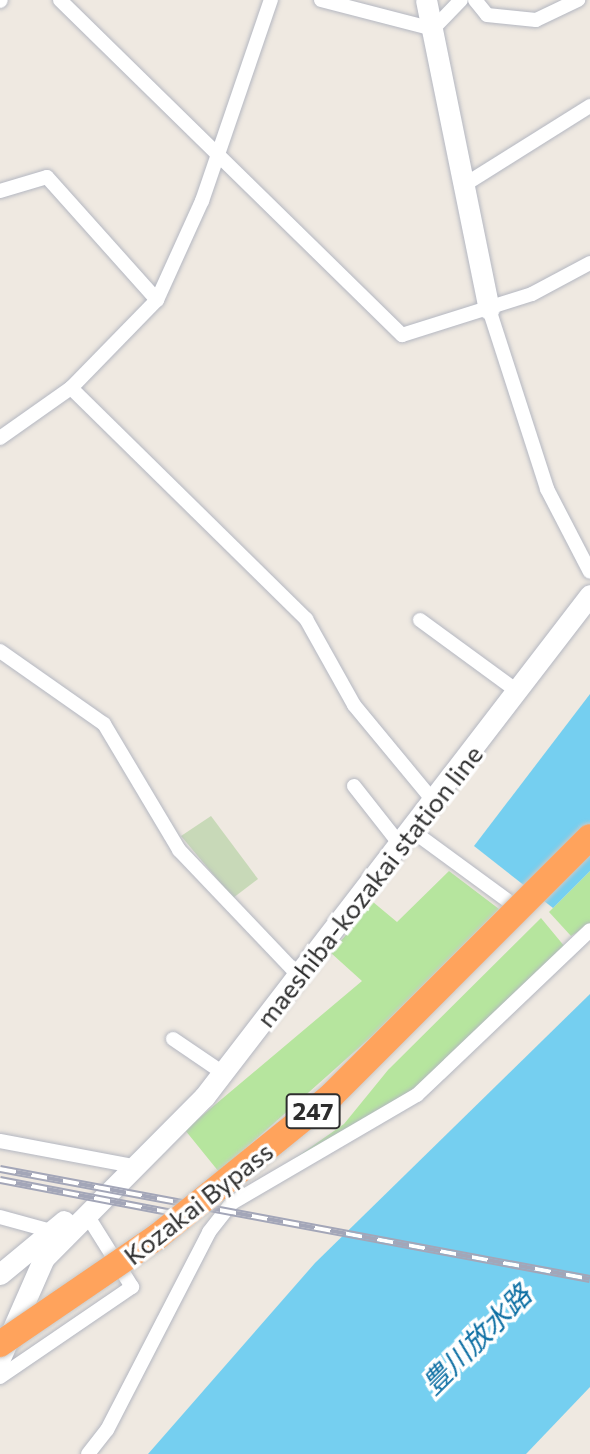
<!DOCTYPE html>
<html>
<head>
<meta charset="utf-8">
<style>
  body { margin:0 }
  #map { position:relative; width:590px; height:1454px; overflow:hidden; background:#efe9e1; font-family:Commissioner,"Noto Sans JP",sans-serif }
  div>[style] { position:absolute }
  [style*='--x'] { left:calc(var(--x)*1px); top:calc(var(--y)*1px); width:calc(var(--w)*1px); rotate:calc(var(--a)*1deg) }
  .green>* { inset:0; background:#b6e59e }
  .cemetery>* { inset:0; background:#c8d9b8 }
  .water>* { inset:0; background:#75cff0 }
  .roads { filter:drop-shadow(0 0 2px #b4b7c1) drop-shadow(0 0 2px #b4b7c1) }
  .street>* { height:14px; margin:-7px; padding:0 7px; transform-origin:7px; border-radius:7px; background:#fff }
  .secondary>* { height:21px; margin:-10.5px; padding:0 10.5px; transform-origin:10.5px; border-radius:10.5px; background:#fff }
  .rail>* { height:8px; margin-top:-4px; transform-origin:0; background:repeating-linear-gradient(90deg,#fff 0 16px,#a3a6b8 0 32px); box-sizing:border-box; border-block:2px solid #a3a6b8 }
  .bridges { filter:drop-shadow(0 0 2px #c9c9c9) drop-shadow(0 0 2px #c9c9c9) }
  .highway-bridge>* { height:26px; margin:-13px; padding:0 13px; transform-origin:13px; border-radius:13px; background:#ffa35c }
  span { translate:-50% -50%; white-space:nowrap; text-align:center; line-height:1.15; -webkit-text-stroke:7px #fff; paint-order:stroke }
  .shield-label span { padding:2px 5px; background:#fff; border:2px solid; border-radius:5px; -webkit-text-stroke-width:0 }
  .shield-label { font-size:24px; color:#2e2e2e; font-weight:700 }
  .street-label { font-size:26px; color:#2e2e2e }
  .water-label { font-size:28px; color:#0d6fa3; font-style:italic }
</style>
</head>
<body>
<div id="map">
  <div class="green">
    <i style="clip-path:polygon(449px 871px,499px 909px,372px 1036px,219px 1172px,185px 1130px,362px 981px,331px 953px,373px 902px,397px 922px)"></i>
    <i style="clip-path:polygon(590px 871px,590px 924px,571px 936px,549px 912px)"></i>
    <i style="clip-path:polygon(541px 918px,565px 947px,417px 1087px,271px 1175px,344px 1124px,388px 1070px)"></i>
  </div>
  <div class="cemetery">
    <i style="clip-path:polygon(211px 816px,258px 879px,233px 898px,181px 836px)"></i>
  </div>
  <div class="water">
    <i style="clip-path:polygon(590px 694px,590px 871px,553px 908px,474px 846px)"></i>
    <i style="clip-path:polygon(590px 994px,590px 1387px,526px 1454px,148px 1454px,315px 1263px)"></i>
  </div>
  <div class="roads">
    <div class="street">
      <i style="--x:60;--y:0;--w:479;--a:44.4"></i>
      <i style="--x:402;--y:335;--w:136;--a:-17.5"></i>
      <i style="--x:532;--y:294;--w:66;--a:-28.1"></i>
      <i style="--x:321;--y:0;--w:116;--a:14.5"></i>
      <i style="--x:433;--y:29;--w:40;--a:-46"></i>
      <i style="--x:475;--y:0;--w:19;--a:51"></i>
      <i style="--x:487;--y:15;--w:49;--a:5.8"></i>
      <i style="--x:536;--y:20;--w:47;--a:-25.5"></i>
      <i style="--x:0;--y:1;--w:1;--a:-45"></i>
      <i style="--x:464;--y:185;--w:149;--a:-32.1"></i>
      <i style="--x:0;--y:191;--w:49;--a:-16.6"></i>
      <i style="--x:47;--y:177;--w:165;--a:48.2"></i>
      <i style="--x:489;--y:309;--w:189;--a:72.1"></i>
      <i style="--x:547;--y:489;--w:93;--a:62.6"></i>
      <i style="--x:71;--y:388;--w:330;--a:44.5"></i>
      <i style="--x:306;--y:619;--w:98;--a:60.8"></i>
      <i style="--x:354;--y:705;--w:127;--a:50.4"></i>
      <i style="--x:0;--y:438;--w:87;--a:-35.2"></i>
      <i style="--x:71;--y:388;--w:123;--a:-45.7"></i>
      <i style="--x:157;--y:300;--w:109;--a:-65.6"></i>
      <i style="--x:202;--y:201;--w:213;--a:-71.1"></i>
      <i style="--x:420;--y:620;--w:120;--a:36.2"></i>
      <i style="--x:0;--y:651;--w:127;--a:35.1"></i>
      <i style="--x:104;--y:724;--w:147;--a:59.2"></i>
      <i style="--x:179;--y:850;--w:177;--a:46.4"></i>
      <i style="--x:354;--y:786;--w:78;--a:51.8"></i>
      <i style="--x:414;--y:832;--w:115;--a:36.2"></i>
      <i style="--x:173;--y:1039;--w:60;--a:34.2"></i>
      <i style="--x:0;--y:1141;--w:136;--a:10.6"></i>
      <i style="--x:0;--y:1217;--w:53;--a:15.4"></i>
      <i style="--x:0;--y:1377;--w:160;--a:-34.3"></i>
      <i style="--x:132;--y:1287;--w:85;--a:-122"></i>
      <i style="--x:88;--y:1454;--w:31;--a:-52"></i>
      <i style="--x:107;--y:1430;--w:223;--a:-62.7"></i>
      <i style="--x:209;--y:1232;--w:37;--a:-52"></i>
      <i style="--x:232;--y:1203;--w:214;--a:-30.3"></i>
      <i style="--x:417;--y:1095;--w:239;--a:-43.6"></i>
    </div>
    <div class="secondary">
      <i style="--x:426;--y:0;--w:315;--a:78.5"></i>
      <i style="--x:0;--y:1274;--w:83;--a:-39.6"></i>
      <i style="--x:0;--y:1358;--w:109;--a:-66.3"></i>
      <i style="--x:44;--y:1258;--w:227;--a:-45.2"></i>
      <i style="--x:204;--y:1097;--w:633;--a:-52.44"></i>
    </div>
  </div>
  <div class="rail">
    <i style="--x:0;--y:1169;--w:600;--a:10.56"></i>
    <i style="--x:0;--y:1180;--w:182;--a:10.8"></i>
  </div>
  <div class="bridges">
    <div class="highway-bridge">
      <i style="--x:0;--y:1344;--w:190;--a:-34.3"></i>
      <i style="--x:157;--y:1237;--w:224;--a:-39"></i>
      <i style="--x:331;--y:1096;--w:366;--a:-45"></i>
    </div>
  </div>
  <div class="shield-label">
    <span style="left:313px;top:1111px">247</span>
  </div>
  <div class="street-label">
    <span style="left:369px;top:886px;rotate:-52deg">maeshiba-kozakai station line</span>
    <span style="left:198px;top:1203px;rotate:-38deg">Kozakai Bypass</span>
  </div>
  <div class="water-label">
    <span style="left:476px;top:1339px;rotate:-45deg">豊川放水路</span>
  </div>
</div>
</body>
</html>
